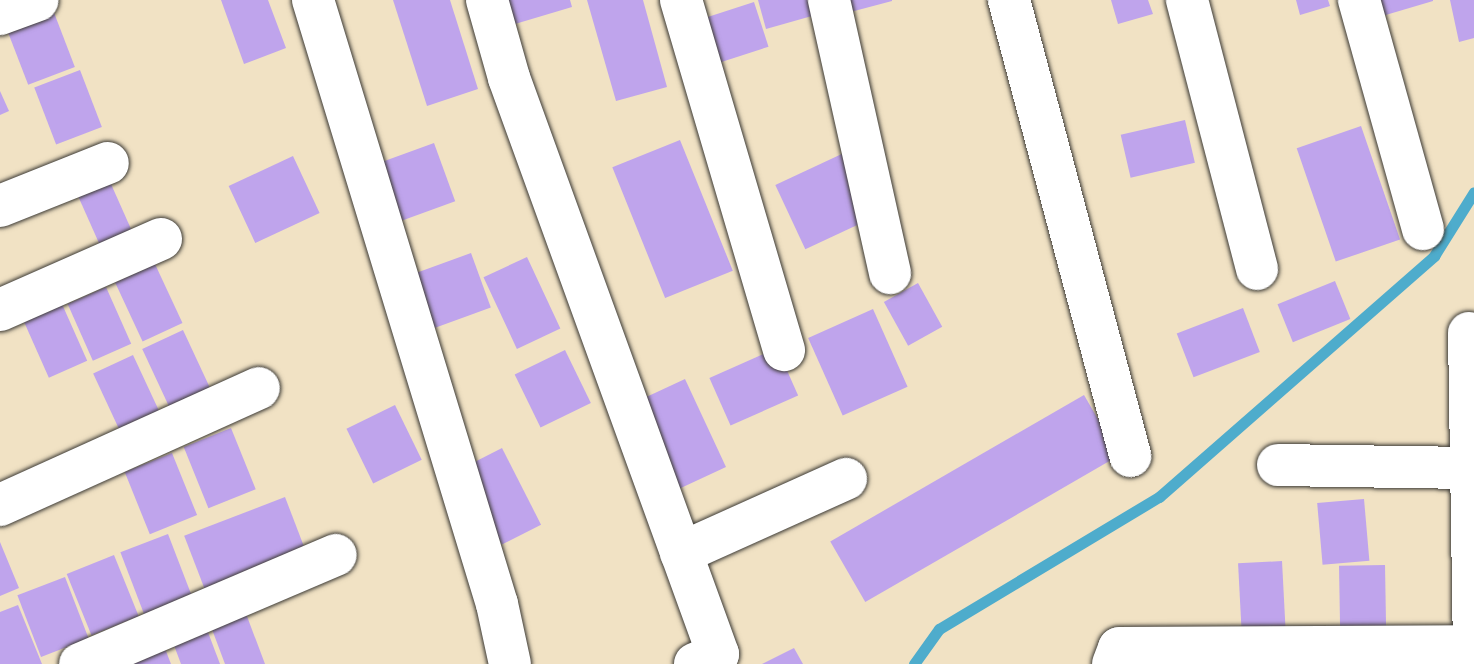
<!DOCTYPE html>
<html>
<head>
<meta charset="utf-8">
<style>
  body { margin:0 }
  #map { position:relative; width:1474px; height:664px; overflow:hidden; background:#f1e2c4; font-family:"Comic Neue",sans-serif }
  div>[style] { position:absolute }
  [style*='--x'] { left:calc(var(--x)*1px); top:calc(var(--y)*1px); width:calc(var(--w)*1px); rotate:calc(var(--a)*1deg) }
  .stream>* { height:11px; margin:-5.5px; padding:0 5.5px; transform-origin:5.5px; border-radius:5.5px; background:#4eaccc }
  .building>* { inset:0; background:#bfa4ec; transform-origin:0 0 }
  .roads { filter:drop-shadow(0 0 2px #3c3a35) drop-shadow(0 0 2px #3c3a35) }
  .street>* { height:42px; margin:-21px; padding:0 21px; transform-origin:21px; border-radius:21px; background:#fff }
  span { translate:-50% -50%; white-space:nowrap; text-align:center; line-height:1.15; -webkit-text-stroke:6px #fff; paint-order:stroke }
</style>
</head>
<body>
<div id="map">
  <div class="stream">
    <i style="--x:914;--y:664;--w:43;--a:-54.5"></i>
    <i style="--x:939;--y:629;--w:257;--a:-31"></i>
    <i style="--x:1159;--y:497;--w:366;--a:-41.2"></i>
    <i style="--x:1434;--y:256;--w:75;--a:-58"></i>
  </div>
  <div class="building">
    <i style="clip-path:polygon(221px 0,268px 0,286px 48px,244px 64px)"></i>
    <i style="clip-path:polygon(393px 0,450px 0,478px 89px,427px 106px)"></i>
    <i style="clip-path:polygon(508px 0,570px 0,572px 7px,515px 24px)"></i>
    <i style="clip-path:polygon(587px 0,643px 0,667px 87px,616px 101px)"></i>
    <i style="clip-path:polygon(758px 0,816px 0,819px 14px,766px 29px)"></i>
    <i style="clip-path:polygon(839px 0,892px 0,892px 1px,843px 14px)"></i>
    <i style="clip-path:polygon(1111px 0,1148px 0,1153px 14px,1118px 24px)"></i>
    <i style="clip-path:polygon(1296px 0,1328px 0,1330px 6px,1300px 15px)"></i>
    <i style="clip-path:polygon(1374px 0,1433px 0,1433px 1px,1379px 17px)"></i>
    <i style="clip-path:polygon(1450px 0,1474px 0,1474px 38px,1459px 42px)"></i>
    <i style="left:754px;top:2px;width:47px;height:64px;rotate:72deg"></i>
    <i style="left:53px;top:10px;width:61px;height:50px;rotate:69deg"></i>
    <i style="left:80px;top:70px;width:61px;height:49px;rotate:69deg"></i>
    <i style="clip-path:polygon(0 91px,9px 111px,0 115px)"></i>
    <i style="left:1185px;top:120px;width:44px;height:66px;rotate:77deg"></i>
    <i style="left:1361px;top:126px;width:120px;height:68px;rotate:71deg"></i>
    <i style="left:680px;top:140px;width:141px;height:73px;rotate:68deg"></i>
    <i style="left:434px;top:143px;width:62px;height:60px;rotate:70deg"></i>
    <i style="left:846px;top:152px;width:71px;height:78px;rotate:65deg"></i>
    <i style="left:293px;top:156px;width:63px;height:71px;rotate:65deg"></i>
    <i style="left:107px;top:175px;width:61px;height:35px;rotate:66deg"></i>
    <i style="left:471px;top:253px;width:58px;height:68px;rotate:70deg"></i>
    <i style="left:527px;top:257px;width:79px;height:48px;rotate:65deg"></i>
    <i style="left:155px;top:264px;width:65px;height:44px;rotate:65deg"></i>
    <i style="left:1335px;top:281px;width:41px;height:62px;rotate:68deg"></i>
    <i style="left:918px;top:283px;width:50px;height:39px;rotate:61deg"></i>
    <i style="left:106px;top:287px;width:62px;height:42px;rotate:66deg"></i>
    <i style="left:62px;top:304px;width:62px;height:42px;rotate:66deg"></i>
    <i style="left:1243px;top:308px;width:47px;height:71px;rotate:69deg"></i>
    <i style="left:873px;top:309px;width:85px;height:71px;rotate:66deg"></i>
    <i style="left:183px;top:330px;width:64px;height:45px;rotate:65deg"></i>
    <i style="left:777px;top:348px;width:52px;height:74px;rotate:66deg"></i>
    <i style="left:565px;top:350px;width:59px;height:56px;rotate:64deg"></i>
    <i style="left:133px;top:355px;width:64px;height:44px;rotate:65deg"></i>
    <i style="left:685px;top:379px;width:97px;height:51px;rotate:65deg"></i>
    <i style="left:1084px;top:395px;width:70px;height:293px;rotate:60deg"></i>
    <i style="left:395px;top:405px;width:61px;height:54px;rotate:64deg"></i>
    <i style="left:231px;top:428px;width:66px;height:51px;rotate:68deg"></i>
    <i style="left:502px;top:448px;width:86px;height:44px;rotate:63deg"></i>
    <i style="left:172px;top:453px;width:67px;height:51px;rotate:68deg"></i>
    <i style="left:285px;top:497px;width:62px;height:108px;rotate:69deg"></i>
    <i style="left:1364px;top:499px;width:62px;height:47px;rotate:85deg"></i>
    <i style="left:168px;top:534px;width:66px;height:51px;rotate:69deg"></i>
    <i style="clip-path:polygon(0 542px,19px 588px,0 596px)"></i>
    <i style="left:114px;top:555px;width:66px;height:51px;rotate:68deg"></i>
    <i style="left:1282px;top:561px;width:67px;height:44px;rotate:87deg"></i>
    <i style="left:1385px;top:565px;width:68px;height:46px;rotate:89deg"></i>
    <i style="left:65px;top:577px;width:66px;height:51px;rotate:69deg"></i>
    <i style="clip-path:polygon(18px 605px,42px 664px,0 664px,0 612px)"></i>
    <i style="clip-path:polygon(245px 611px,265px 664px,225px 664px,210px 624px)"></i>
    <i style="clip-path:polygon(206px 627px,220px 664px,181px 664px,172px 640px)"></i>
    <i style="clip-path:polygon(164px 646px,171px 664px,120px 664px)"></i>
    <i style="clip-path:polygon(794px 648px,803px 664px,762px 664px)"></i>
  </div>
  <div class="roads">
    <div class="street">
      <i style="--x:313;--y:0;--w:631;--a:73.06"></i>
      <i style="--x:497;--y:604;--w:61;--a:77.8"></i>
      <i style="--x:487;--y:0;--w:81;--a:74.2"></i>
      <i style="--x:509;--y:78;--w:613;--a:70.06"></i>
      <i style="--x:718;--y:654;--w:25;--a:157"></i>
      <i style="--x:681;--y:0;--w:365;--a:73.6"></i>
      <i style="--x:829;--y:0;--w:280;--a:77.4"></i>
      <i style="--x:1009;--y:0;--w:472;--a:75.1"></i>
      <i style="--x:1187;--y:0;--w:278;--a:75.4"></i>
      <i style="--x:1359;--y:0;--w:238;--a:74.4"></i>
      <i style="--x:0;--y:14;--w:40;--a:-20.2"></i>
      <i style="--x:0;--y:206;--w:116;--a:-21.7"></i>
      <i style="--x:0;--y:310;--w:176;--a:-23.8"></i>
      <i style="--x:1469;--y:333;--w:331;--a:89.1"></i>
      <i style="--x:1278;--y:465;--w:192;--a:0.9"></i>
      <i style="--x:0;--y:505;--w:284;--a:-24.3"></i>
      <i style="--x:681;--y:553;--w:181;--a:-24.2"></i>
      <i style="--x:80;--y:664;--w:278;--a:-23.1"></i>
      <i style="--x:1113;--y:664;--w:17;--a:-69"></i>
      <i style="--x:1119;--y:648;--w:353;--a:-0.3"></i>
    </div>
  </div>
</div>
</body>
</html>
